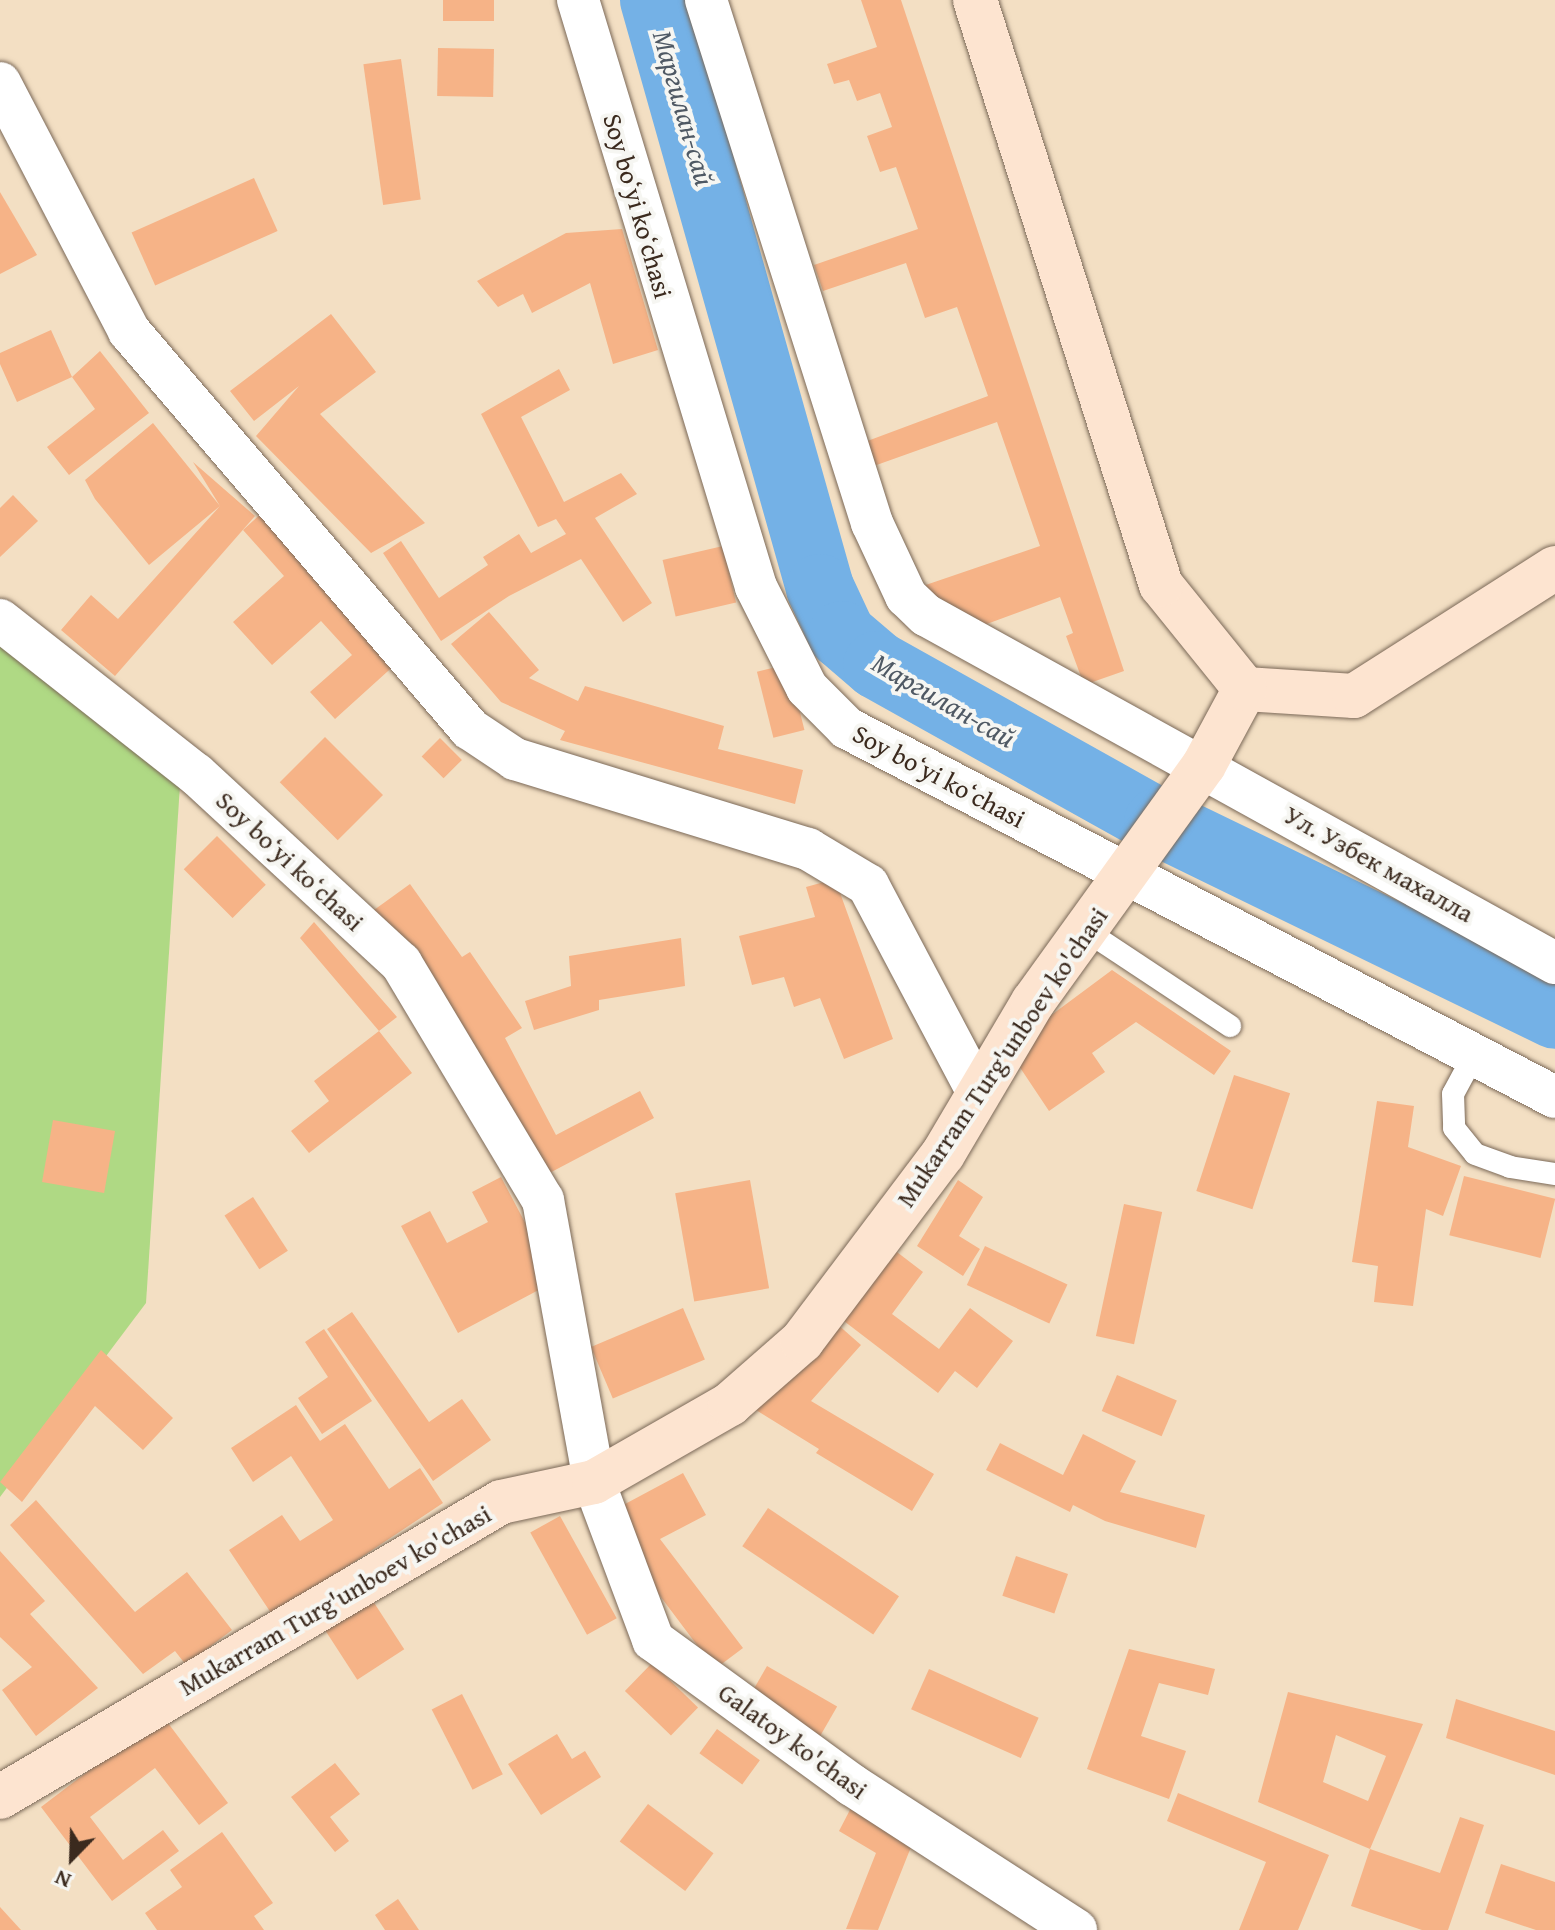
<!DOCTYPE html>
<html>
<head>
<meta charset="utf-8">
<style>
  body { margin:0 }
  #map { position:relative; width:1555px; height:1930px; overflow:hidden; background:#f3dfc3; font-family:"Gentium Book Plus",serif }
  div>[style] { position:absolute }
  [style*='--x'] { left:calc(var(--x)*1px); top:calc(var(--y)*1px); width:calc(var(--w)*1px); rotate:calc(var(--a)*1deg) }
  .green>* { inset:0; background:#afd984 }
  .river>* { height:68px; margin:-34px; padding:0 34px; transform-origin:34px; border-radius:34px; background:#74b1e6 }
  .building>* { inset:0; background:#f6b387; transform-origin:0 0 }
  .roads { filter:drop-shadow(0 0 2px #7b6958) drop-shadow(0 0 2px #7b6958) }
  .lane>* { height:22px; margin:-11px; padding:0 11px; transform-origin:11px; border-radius:11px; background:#fff }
  .street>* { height:42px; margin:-21px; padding:0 21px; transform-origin:21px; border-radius:21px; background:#fff }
  .secondary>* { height:44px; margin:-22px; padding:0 22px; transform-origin:22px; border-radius:22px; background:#fde4d0 }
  span { translate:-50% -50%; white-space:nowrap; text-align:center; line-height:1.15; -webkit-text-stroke:8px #f6f6f2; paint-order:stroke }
  .street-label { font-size:26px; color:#3b2a1e }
  .water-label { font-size:28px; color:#4f5964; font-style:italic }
  .north { position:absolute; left:32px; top:1818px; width:80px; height:80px; -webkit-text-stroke:6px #f6f6f2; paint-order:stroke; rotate:203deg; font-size:22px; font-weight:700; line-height:32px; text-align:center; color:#3b2a1e }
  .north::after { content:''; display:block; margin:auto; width:28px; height:36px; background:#3b2a1e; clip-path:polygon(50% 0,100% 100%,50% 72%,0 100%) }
</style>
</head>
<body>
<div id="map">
  <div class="green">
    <i style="clip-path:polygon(0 631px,180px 785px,146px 1303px,0 1497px)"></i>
  </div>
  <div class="river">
    <i style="--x:654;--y:0;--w:611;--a:74.23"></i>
    <i style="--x:820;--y:588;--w:52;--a:64.9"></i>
    <i style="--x:842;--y:635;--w:46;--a:40.6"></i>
    <i style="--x:877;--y:665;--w:322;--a:29.2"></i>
    <i style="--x:1158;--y:822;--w:441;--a:25.9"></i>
  </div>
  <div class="building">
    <i style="left:443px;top:0;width:51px;height:21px"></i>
    <i style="clip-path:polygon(861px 0,901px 0,1124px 671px,1084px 685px,1066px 636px,1073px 633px,1060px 597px,965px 632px,911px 590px,1040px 546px,997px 422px,871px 467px,862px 443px,988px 396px,957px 307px,925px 318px,906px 263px,823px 291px,814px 265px,918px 229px,896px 167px,880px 172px,867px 136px,892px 127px,880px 93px,857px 101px,849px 80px,834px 84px,827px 64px,877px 47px)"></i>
    <i style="left:438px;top:48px;width:56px;height:48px;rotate:1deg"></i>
    <i style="left:401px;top:59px;width:142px;height:38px;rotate:82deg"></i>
    <i style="left:254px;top:178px;width:58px;height:134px;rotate:66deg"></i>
    <i style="clip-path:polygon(0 192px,37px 255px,0 274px)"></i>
    <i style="clip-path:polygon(622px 229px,658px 350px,613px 364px,590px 283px,532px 313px,523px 294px,498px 307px,477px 281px,566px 233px)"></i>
    <i style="clip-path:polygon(331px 314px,376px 372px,320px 414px,425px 523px,371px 553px,256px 436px,299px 386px,254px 421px,230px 391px)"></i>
    <i style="clip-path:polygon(51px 330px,72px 377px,100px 351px,149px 413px,69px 475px,47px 447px,95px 409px,72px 377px,17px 402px,0 364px,0 353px)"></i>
    <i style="clip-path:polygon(559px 369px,570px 390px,521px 417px,564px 502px,621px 473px,637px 494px,595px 518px,652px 603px,623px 622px,581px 559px,509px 596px,441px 641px,383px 553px,401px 541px,439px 598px,488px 565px,483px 557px,519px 534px,531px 553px,566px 534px,556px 519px,538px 527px,481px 414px)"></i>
    <i style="clip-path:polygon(153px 423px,220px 506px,193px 462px,255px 516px,115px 676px,61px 630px,91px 595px,118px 619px,220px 506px,149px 565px,95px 499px,85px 480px)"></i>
    <i style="clip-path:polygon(13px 495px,38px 521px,0 557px,0 508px)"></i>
    <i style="clip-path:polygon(263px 512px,398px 662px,335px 719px,310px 692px,352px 655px,321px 621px,272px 665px,233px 622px,284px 576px,243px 530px)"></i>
    <i style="left:723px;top:546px;width:58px;height:62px;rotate:77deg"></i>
    <i style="clip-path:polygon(489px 612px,539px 670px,529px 678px,578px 701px,585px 686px,724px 726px,718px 749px,803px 770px,795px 804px,560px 740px,565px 731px,501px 702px,451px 644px)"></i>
    <i style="left:788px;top:664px;width:68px;height:32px;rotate:76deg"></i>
    <i style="left:325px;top:737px;width:82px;height:64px;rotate:45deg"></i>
    <i style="left:440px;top:738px;width:31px;height:26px;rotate:45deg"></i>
    <i style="left:217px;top:836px;width:69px;height:47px;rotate:45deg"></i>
    <i style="clip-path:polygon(835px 879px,893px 1039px,844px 1059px,820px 998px,794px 1007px,784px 977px,752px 985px,739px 936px,815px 917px,806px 887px)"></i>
    <i style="clip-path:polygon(410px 884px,462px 957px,470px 952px,522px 1028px,505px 1038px,556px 1135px,640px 1091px,654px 1118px,540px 1178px,374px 910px)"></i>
    <i style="clip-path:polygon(314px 922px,397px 1017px,379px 1031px,412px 1073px,309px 1153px,291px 1131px,329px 1101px,314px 1081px,379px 1031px,300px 938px)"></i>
    <i style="clip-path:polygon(681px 938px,685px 986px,599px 1000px,599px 1010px,534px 1030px,525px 1001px,571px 986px,569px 956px)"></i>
    <i style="clip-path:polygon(1112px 970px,1231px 1051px,1214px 1075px,1136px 1022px,1092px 1053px,1105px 1072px,1049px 1111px,1007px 1048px)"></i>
    <i style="left:1234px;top:1075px;width:59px;height:122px;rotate:18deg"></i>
    <i style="clip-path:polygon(1377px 1101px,1414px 1106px,1408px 1147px,1461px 1166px,1443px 1216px,1426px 1209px,1413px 1306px,1374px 1302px,1378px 1266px,1352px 1262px)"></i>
    <i style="left:53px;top:1120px;width:63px;height:63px;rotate:10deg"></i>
    <i style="left:1464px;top:1176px;width:94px;height:61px;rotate:14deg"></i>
    <i style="clip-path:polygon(501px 1177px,540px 1251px,548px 1285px,458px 1333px,401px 1226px,430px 1211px,447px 1243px,488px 1222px,472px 1192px)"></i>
    <i style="left:750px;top:1180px;width:110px;height:76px;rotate:80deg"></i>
    <i style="clip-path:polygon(958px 1180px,983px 1197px,959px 1236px,980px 1249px,963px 1276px,917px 1246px)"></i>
    <i style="left:253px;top:1197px;width:64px;height:34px;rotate:57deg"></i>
    <i style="left:1124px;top:1204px;width:39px;height:135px;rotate:12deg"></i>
    <i style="left:985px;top:1246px;width:91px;height:43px;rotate:25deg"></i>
    <i style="clip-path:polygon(893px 1249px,923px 1272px,892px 1314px,939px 1349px,970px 1308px,1013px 1341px,977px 1388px,955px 1371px,938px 1393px,840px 1318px)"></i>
    <i style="left:683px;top:1308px;width:56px;height:100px;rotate:67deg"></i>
    <i style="clip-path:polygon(352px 1312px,429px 1422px,462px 1399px,491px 1440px,433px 1481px,327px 1329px)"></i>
    <i style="clip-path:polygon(836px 1323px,861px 1345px,811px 1401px,934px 1474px,912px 1511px,816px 1453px,819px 1449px,756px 1410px)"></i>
    <i style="clip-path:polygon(324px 1329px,372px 1401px,322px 1434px,298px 1398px,328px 1377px,305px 1342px)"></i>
    <i style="clip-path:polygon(101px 1350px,173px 1418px,143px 1450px,95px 1406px,22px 1502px,0 1482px)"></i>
    <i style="left:1117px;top:1375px;width:65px;height:39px;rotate:23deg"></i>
    <i style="clip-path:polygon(296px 1405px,320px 1441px,345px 1424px,389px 1489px,420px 1468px,443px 1503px,273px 1616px,229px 1550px,282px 1515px,300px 1541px,333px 1520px,291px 1456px,253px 1482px,231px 1448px)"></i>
    <i style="clip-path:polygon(1083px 1434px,1136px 1461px,1120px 1492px,1205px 1515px,1196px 1548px,1105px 1521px,1073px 1505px,1070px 1512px,986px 1470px,1000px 1443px,1063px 1475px)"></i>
    <i style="clip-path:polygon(683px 1473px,706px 1515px,660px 1539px,743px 1648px,715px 1669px,630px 1556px,612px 1511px)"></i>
    <i style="clip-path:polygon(36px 1500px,135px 1612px,187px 1572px,232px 1630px,186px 1665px,175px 1651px,143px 1674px,10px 1525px)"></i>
    <i style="left:768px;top:1508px;width:158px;height:46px;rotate:34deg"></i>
    <i style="left:560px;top:1516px;width:117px;height:34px;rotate:61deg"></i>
    <i style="clip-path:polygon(0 1551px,45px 1601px,30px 1614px,98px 1688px,36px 1736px,2px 1690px,32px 1667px,0 1637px)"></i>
    <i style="left:1016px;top:1556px;width:55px;height:42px;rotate:19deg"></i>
    <i style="left:371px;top:1598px;width:61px;height:56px;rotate:57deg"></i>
    <i style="clip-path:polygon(1129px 1649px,1215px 1669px,1208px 1695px,1159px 1683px,1141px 1736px,1186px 1751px,1169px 1799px,1087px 1769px)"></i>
    <i style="left:652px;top:1663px;width:64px;height:39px;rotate:44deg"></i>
    <i style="left:767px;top:1666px;width:81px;height:38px;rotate:30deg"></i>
    <i style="left:929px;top:1669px;width:120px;height:44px;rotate:24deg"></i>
    <i style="clip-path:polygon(evenodd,1288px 1692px,1423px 1724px,1370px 1849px,1258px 1802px,1288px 1692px,1336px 1735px,1386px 1756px,1368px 1801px,1323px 1782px,1336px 1735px)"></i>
    <i style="left:462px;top:1694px;width:90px;height:34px;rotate:63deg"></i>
    <i style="clip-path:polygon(1456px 1699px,1555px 1731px,1555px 1775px,1446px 1738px)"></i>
    <i style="clip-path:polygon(162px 1715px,228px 1803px,199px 1825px,155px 1768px,90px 1817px,123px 1860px,163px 1830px,179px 1851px,112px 1901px,41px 1807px)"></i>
    <i style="left:717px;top:1729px;width:53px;height:30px;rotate:36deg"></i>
    <i style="clip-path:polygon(557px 1734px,572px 1759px,585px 1751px,601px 1777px,541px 1815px,508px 1764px)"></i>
    <i style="clip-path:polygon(335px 1763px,360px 1794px,330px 1817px,349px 1841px,335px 1852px,291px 1797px)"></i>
    <i style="clip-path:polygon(1178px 1793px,1329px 1855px,1298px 1930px,1239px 1930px,1266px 1862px,1167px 1821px)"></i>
    <i style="left:648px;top:1804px;width:82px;height:47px;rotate:37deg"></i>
    <i style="clip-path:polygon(852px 1806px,913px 1842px,878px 1930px,846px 1929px,876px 1853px,839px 1831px)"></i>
    <i style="clip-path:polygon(1460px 1817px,1484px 1825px,1448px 1930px,1422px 1930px,1351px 1906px,1370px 1849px,1440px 1873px)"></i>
    <i style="clip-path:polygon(222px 1832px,273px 1903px,254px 1916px,264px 1930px,157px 1930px,145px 1913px,182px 1887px,170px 1870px)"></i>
    <i style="clip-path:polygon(1501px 1864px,1555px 1882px,1555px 1930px,1536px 1930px,1485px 1913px)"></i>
    <i style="clip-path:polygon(398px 1899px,419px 1930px,385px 1930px,375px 1915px)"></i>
    <i style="clip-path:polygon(0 1907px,21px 1930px,0 1930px)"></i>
  </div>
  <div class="roads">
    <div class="lane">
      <i style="--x:1085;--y:930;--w:174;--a:33.5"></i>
      <i style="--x:1474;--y:1055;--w:44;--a:118.3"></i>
      <i style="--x:1453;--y:1094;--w:34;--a:88"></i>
      <i style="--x:1454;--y:1128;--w:33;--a:51"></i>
      <i style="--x:1475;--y:1154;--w:37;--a:20"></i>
      <i style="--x:1510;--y:1167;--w:46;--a:8.8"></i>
    </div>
    <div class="street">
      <i style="--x:578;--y:0;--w:613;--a:73.13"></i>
      <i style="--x:756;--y:587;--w:113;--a:63.2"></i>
      <i style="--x:807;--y:688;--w:57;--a:45"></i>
      <i style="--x:847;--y:728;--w:798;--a:27.53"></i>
      <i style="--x:706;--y:0;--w:549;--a:72.39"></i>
      <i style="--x:872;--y:523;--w:81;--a:65"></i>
      <i style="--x:906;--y:596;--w:28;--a:44"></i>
      <i style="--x:926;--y:615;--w:719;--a:28.95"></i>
      <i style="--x:0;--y:83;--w:280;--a:62.5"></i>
      <i style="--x:129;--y:331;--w:524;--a:49.41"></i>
      <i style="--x:470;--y:729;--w:54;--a:33.7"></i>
      <i style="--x:515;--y:759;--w:307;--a:17.1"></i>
      <i style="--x:808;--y:849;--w:70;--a:31"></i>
      <i style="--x:868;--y:885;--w:233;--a:62.1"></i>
      <i style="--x:0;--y:620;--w:249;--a:38.2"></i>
      <i style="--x:196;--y:774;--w:279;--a:42.7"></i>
      <i style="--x:401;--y:963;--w:276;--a:59.1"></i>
      <i style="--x:543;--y:1200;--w:287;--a:79.7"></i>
      <i style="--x:594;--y:1482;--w:169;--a:69.5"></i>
      <i style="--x:653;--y:1640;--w:246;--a:36.1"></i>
      <i style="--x:852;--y:1785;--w:267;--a:32.9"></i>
    </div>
    <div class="secondary">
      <i style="--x:1245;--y:689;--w:109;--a:3.7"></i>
      <i style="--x:1354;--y:696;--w:238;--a:-32.5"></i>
      <i style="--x:0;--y:1797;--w:581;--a:-30.49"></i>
      <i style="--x:501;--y:1502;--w:95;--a:-12.1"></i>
      <i style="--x:594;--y:1482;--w:157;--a:-29.8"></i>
      <i style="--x:730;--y:1404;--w:96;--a:-41.2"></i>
      <i style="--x:802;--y:1341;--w:234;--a:-53"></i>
      <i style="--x:943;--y:1154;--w:177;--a:-59.4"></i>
      <i style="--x:1033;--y:1002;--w:292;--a:-54.2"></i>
      <i style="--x:1204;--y:765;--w:86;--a:-61.7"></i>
      <i style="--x:1245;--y:689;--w:134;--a:-128.9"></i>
      <i style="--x:1161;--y:585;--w:614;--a:-107.64"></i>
    </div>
  </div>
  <div class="street-label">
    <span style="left:638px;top:206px;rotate:74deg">Soy boʻyi koʻchasi</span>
    <span style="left:939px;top:776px;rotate:28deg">Soy boʻyi koʻchasi</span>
    <span style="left:290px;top:861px;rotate:43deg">Soy boʻyi koʻchasi</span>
    <span style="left:1379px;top:864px;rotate:29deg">Ул. Узбек махалла</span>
    <span style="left:1002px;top:1057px;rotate:-56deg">Mukarram Turg'unboev ko'chasi</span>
    <span style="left:335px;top:1600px;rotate:-30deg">Mukarram Turg'unboev ko'chasi</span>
    <span style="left:793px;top:1741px;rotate:36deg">Galatoy ko'chasi</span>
  </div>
  <div class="water-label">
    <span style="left:684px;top:108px;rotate:74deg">Маргилан-сай</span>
    <span style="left:944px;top:700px;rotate:30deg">Маргилан-сай</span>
  </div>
  <div class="north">N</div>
</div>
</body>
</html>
